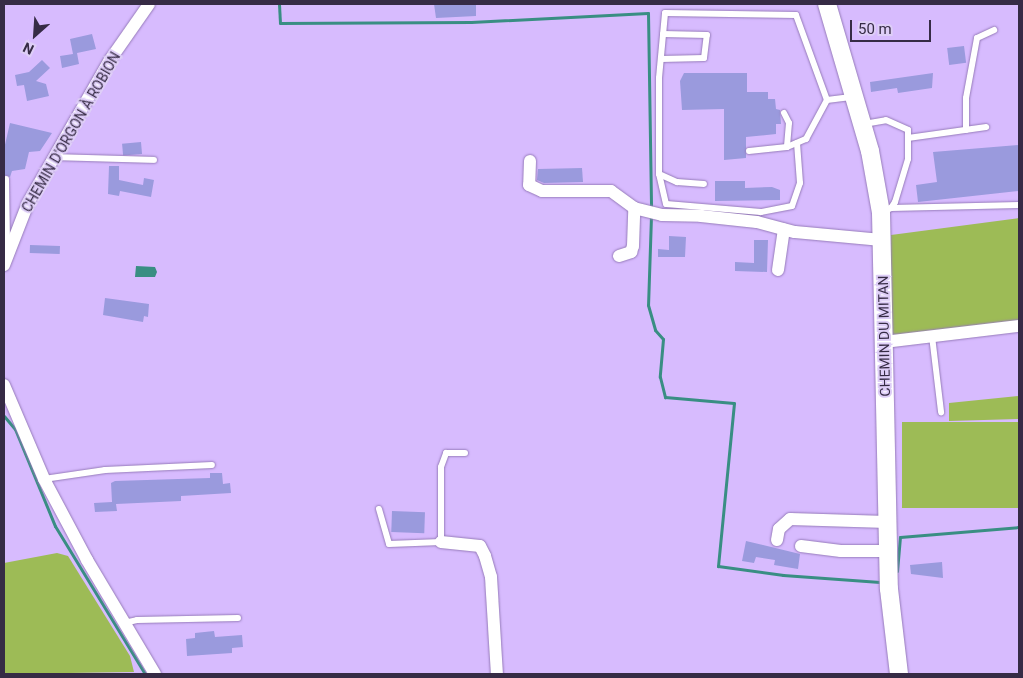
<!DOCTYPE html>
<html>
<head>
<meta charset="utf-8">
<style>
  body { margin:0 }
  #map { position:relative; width:1023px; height:678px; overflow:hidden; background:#d7bbfe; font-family:Roboto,sans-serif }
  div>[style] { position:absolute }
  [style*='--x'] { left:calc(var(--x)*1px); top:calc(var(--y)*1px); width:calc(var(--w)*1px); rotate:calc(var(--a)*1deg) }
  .green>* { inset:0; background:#9dbb56; transform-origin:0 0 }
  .water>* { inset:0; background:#398e83 }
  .stream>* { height:3px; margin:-1.5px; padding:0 1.5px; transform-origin:1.5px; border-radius:1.5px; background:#398e83 }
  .building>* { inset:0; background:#9a9add; transform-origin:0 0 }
  .roads { filter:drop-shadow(0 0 1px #967bba) drop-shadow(0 0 1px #967bba) }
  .lane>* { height:6px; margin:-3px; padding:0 3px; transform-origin:3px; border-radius:3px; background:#fff }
  .street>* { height:12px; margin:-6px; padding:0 6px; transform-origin:6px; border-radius:6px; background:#fff }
  .secondary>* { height:18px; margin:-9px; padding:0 9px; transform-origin:9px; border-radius:9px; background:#fff }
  span { translate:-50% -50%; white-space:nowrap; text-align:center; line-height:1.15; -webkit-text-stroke:4px #decef7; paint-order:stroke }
  .street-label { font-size:14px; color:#362b45 }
  .frame { position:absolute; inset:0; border:5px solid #362b45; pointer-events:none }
  .north { position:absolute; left:10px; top:10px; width:50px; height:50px; -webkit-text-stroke:4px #decef7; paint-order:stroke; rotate:206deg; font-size:14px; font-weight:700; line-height:20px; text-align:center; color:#362b45 }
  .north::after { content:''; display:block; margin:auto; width:18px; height:22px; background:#362b45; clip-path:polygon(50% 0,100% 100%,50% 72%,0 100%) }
  .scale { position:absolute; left:850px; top:20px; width:81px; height:22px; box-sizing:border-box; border:2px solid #362b45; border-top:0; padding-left:6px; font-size:15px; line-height:18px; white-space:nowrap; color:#362b45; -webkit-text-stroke:4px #decef7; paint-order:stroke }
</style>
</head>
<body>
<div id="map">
  <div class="green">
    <i style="clip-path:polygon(1019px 218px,1019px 322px,891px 337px,891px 235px)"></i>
    <i style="clip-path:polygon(1019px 396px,1019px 419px,949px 421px,949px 403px)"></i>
    <i style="left:1019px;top:422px;width:86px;height:117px;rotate:90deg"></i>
    <i style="clip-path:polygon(57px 553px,68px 556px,130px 656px,134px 672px,5px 674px,4px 563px)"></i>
  </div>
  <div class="water">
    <i style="clip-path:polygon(136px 266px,155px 267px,157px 272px,155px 277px,135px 277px)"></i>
  </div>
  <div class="stream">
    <i style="--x:279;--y:4;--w:19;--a:87"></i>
    <i style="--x:280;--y:23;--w:191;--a:-0.3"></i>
    <i style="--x:471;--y:22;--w:177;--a:-2.9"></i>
    <i style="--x:648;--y:13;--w:197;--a:89.1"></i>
    <i style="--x:651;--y:216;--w:89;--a:91.9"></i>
    <i style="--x:648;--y:305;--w:26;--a:74"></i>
    <i style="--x:655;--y:330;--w:12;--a:48"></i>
    <i style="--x:663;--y:339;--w:38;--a:95"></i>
    <i style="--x:660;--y:377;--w:21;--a:76"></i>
    <i style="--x:665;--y:397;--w:69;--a:5"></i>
    <i style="--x:734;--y:403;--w:164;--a:95.6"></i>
    <i style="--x:718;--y:566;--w:66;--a:7.9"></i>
    <i style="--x:783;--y:575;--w:97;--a:4.1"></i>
    <i style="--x:4;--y:416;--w:17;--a:50"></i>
    <i style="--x:15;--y:429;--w:105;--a:67.6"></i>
    <i style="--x:55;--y:526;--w:173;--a:58.7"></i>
    <i style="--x:897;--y:571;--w:34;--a:-85"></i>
    <i style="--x:900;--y:537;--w:119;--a:-4.8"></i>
  </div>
  <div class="building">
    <i style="clip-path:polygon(434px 4px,476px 4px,476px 16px,436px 18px)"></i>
    <i style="clip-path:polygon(92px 34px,96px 49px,77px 53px,79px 64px,62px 68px,60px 56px,73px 54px,70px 39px)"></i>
    <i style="left:964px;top:46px;width:17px;height:17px;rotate:83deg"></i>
    <i style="clip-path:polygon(42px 60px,50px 68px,36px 81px,46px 84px,49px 96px,27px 101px,24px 85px,17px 86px,15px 75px,29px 72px)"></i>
    <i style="clip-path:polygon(684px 73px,747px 73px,747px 92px,768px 92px,768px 99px,775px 99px,776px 109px,780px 110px,781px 124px,776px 124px,776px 134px,746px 137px,746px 158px,724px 160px,724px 109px,682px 110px,680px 81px)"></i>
    <i style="clip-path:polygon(933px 73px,932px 88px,898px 93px,897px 88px,871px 92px,870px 82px)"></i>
    <i style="clip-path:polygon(10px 123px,52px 133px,40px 151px,29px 152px,25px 169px,12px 171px,10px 177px,4px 175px,4px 149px)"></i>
    <i style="left:141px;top:142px;width:12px;height:19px;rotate:85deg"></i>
    <i style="clip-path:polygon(1019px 145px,1019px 191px,918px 202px,916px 185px,937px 182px,933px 152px)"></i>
    <i style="clip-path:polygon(109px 166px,119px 166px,119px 180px,143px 185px,144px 178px,154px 180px,151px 197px,120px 191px,119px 196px,108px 194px)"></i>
    <i style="clip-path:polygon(582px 168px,583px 182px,544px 183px,537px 180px,538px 169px)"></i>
    <i style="clip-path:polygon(715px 181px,745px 181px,745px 188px,772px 187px,780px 190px,780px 200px,715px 201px)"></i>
    <i style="clip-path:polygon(669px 236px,686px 237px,685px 257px,658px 257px,658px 249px,669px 250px)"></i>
    <i style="clip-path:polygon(754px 240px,768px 240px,767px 272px,735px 271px,735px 262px,754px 263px)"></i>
    <i style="left:30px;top:245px;width:30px;height:8px;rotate:2deg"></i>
    <i style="clip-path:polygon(105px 298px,149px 304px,148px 317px,144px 316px,143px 322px,103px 315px)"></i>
    <i style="clip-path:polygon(210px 473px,222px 473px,223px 484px,230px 483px,231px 493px,181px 496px,181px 501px,116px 504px,117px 511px,95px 512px,94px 503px,112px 502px,111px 483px,115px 481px,210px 478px)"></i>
    <i style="left:392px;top:511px;width:33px;height:21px;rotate:2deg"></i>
    <i style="clip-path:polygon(746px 541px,800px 554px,798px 569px,774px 565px,775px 560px,756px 557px,754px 563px,742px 561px)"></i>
    <i style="clip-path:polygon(942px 562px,943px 578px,911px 574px,910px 565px)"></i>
    <i style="clip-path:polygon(214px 631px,215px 637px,242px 635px,243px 647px,232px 648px,232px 653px,187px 656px,186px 639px,195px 638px,195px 633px)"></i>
  </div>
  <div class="roads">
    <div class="lane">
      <i style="--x:661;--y:59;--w:43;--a:-1.3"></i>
      <i style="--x:704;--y:58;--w:23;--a:-83"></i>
      <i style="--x:707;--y:35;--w:44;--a:-178.7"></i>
      <i style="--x:784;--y:113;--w:11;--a:63"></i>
      <i style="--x:789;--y:123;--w:24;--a:95"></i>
      <i style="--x:864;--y:124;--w:22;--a:-10"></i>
      <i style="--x:886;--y:120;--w:24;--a:24"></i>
      <i style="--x:908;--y:130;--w:29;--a:90"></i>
      <i style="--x:908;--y:159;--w:45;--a:106.8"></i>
      <i style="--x:895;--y:202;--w:7;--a:124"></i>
      <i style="--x:891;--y:208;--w:9;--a:153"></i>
      <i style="--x:966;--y:130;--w:32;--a:-90"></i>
      <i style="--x:966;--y:98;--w:61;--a:-79.6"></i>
      <i style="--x:977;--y:38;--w:19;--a:-25"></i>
      <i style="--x:908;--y:138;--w:79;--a:-8"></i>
      <i style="--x:797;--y:143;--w:40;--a:85.7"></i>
      <i style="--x:800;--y:183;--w:24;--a:109"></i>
      <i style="--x:792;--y:206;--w:32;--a:169"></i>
      <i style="--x:761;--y:212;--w:95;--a:-175.2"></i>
      <i style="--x:666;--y:204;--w:31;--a:-103"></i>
      <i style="--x:659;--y:174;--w:96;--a:-90"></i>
      <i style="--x:659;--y:78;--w:65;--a:-84.7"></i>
      <i style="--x:665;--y:13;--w:131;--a:0.9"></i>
      <i style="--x:796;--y:15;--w:90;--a:70"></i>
      <i style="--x:749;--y:151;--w:38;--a:-6"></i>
      <i style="--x:787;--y:147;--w:21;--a:-23"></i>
      <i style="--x:806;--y:139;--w:44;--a:-61.7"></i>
      <i style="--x:827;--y:100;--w:26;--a:-7"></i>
      <i style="--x:55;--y:157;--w:99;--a:1.7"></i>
      <i style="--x:659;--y:174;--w:20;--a:24"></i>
      <i style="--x:677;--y:182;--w:27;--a:4"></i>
      <i style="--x:6;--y:179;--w:67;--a:89.1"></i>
      <i style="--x:891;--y:208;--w:128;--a:-1.3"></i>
      <i style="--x:932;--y:336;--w:77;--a:83.2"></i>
      <i style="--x:44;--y:479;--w:62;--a:-8.4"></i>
      <i style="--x:105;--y:470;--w:107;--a:-2.7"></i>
      <i style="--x:379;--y:509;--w:36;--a:74"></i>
      <i style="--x:389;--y:544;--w:52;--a:-2.2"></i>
      <i style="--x:441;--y:542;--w:75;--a:-90"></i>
      <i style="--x:441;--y:467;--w:15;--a:-70"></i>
      <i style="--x:446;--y:453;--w:19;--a:0"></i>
      <i style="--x:124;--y:623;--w:13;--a:-13"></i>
      <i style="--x:137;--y:620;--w:101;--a:-1.1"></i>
    </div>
    <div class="street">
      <i style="--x:530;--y:161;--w:24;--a:92"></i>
      <i style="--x:529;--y:185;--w:14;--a:25"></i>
      <i style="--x:542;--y:191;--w:69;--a:0"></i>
      <i style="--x:611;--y:191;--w:29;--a:36"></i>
      <i style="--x:634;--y:208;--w:29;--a:14"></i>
      <i style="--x:662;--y:215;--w:39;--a:1"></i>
      <i style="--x:701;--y:216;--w:56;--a:6.1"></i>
      <i style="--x:757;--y:222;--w:39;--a:15"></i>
      <i style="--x:795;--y:232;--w:87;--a:5.3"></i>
      <i style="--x:619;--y:256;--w:13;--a:-18"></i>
      <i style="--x:631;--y:252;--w:6;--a:-72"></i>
      <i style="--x:633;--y:246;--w:38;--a:-88"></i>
      <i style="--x:4;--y:265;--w:66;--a:-68.8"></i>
      <i style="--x:28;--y:203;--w:165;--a:-60.2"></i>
      <i style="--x:110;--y:60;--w:68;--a:-55.1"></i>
      <i style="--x:778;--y:270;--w:41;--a:-81.7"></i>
      <i style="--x:884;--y:342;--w:136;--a:-6.8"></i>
      <i style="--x:4;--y:385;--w:102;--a:66.9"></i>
      <i style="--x:44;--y:479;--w:92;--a:62"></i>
      <i style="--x:87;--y:560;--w:133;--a:59.2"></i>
      <i style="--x:777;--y:540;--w:11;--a:-80"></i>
      <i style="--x:779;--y:529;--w:15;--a:-42"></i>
      <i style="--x:790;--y:519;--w:97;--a:1.8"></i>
      <i style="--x:441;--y:542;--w:39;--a:6"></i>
      <i style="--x:480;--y:546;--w:11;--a:63"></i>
      <i style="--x:485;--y:556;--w:22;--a:74"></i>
      <i style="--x:491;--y:577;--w:97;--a:86.5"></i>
      <i style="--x:801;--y:546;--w:40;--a:7.1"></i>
      <i style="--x:841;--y:551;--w:47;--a:0"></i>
    </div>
    <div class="secondary">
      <i style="--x:827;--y:4;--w:153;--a:73.7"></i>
      <i style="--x:870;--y:151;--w:63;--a:79.9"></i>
      <i style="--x:881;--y:213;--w:376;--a:88.8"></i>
      <i style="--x:889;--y:589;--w:86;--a:83.3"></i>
    </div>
  </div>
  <div class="street-label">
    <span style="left:71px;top:132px;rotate:-60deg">CHEMIN D'ORGON À ROBION</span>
    <span style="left:884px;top:336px;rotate:-91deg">CHEMIN DU MITAN</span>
  </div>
  <div class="frame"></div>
  <div class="north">N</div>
  <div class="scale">50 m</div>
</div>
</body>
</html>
